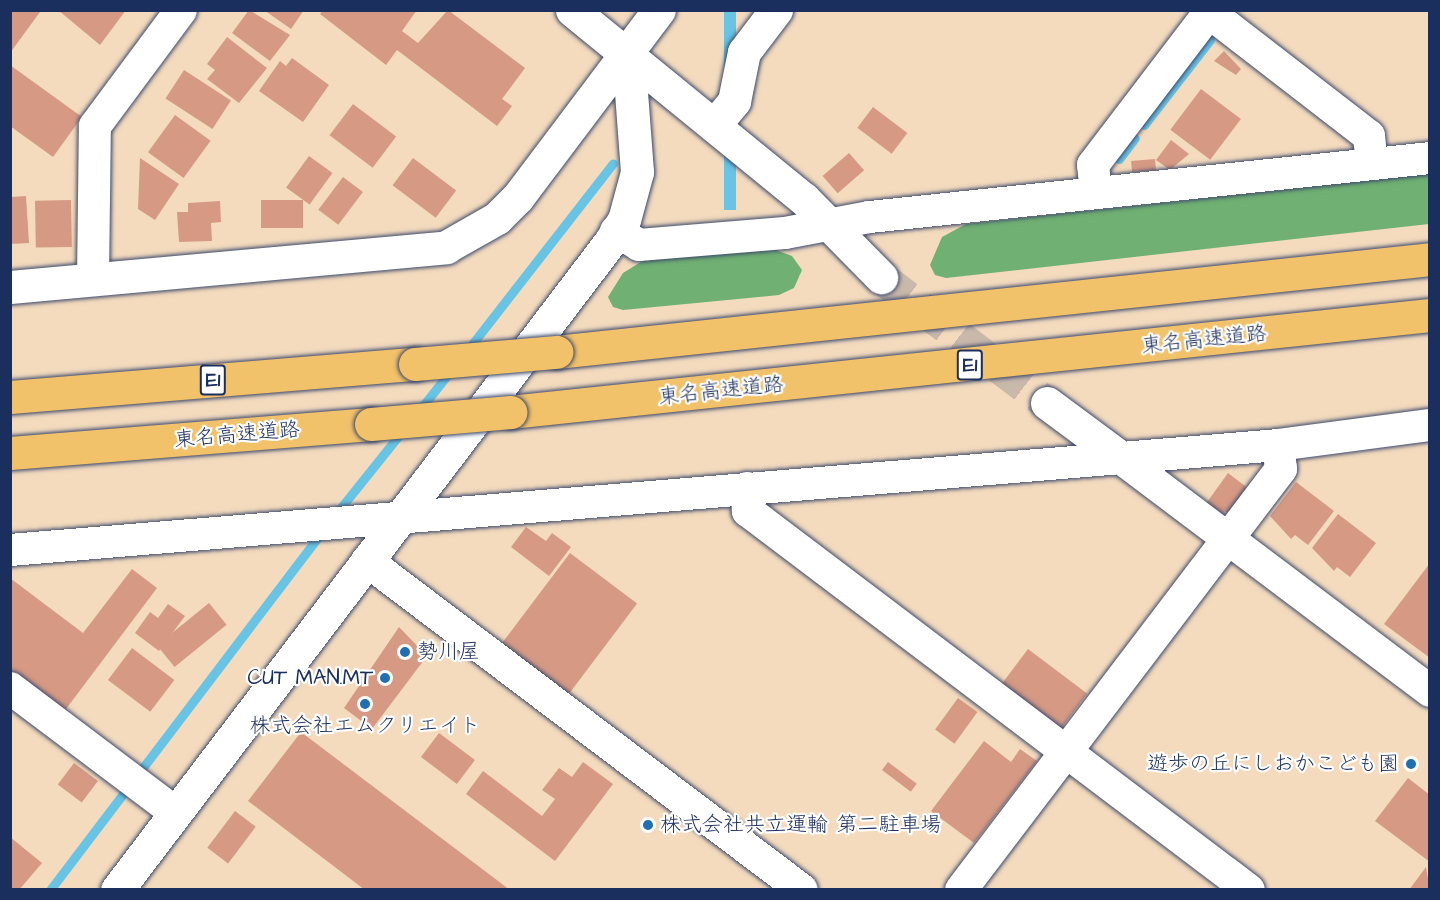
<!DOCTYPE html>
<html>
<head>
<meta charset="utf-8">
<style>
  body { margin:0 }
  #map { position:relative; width:1440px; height:900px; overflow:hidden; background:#f4dbbe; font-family:"Architects Daughter","Klee One",sans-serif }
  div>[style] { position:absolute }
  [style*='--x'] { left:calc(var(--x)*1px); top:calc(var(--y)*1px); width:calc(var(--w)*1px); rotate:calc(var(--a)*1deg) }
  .forest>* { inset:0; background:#70b072 }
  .water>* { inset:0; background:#67c4e5; transform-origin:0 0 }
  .pier>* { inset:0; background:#f4dbbe }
  .stream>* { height:9px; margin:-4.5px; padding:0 4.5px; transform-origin:4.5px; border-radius:4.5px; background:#67c4e5 }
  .building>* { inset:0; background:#d69a84; transform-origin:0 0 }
  .tertiary-tunnel>* { height:33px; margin-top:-16.5px; transform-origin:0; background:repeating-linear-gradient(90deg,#c9b9ab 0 33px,transparent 0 49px) }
  .roads { filter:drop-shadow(0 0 2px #3c496c) drop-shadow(0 0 2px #3c496c) }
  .minor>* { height:32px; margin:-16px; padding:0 16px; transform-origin:16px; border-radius:16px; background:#fff }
  .tertiary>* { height:33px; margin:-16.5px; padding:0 16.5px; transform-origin:16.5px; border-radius:16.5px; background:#fff }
  .motorway>* { height:33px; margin:-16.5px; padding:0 16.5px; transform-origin:16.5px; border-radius:16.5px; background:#f2c26a }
  .bridges { filter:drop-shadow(0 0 2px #3c496c) drop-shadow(0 0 2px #3c496c) }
  .motorway-bridge>* { height:33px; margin:-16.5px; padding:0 16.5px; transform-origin:16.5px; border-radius:16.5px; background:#f2c26a }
  .dots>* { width:16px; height:16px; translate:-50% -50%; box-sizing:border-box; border:3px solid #fff; border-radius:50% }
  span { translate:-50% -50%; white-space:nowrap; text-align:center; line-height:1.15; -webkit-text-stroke:4.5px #fff; paint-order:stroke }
  .shield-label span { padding:2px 4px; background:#fff; border:2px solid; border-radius:4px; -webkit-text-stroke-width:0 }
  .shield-label { font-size:20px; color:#1b2f5e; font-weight:700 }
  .street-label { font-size:21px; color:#1b2f5e }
  .poi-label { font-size:21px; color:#1b2f5e }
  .left { translate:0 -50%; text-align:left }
  .right { translate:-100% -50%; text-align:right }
  .frame { position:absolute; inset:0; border:12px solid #1b2f5e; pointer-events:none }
</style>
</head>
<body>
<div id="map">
  <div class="forest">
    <i style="clip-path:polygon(1429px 174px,1429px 224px,946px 278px,935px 275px,930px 265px,942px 237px,966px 224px)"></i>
    <i style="clip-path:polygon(776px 250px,792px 256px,802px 270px,794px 288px,779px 295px,623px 310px,613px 307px,608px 297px,623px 273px,644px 260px)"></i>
  </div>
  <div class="water">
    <i style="left:724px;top:11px;width:12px;height:199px"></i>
  </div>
  <div class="pier">
    <i style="clip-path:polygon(687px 54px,699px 63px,609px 177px,601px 167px)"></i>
  </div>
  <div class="stream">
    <i style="--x:1144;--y:125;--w:108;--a:-52.2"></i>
    <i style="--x:1119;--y:159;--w:26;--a:-53"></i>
    <i style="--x:466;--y:352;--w:239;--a:-52.1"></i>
    <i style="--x:418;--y:412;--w:55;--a:-51.7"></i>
    <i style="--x:335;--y:515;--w:109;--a:-51.3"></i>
    <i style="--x:50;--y:890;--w:448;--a:-52.8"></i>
  </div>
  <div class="building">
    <i style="clip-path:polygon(10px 10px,40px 12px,10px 53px)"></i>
    <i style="clip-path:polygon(58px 10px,126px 10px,100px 45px)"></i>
    <i style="clip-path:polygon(249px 10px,290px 35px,270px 61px,232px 33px)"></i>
    <i style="clip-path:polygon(264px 10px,304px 10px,291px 29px)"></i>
    <i style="clip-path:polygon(323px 10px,417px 10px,402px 31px,418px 43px,448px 10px,525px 68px,502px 99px,512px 106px,497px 126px,397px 50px,386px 65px,320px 14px)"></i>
    <i style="clip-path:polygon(227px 37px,267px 68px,239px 103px,207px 79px,215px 70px,207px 64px)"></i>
    <i style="clip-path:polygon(1224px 51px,1241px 69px,1236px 75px,1214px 61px)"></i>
    <i style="clip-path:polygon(292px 58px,329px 85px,303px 122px,259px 91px,280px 61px,286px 66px)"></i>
    <i style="clip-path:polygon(10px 65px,82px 117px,53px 157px,10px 126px)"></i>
    <i style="left:184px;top:70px;width:56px;height:34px;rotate:33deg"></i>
    <i style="left:1201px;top:89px;width:50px;height:51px;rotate:37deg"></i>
    <i style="left:353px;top:104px;width:54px;height:39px;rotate:37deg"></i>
    <i style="left:873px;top:107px;width:43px;height:26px;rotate:37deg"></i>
    <i style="left:175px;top:115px;width:44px;height:46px;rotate:36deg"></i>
    <i style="clip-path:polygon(1171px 140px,1189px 154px,1170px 170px,1156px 160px)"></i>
    <i style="left:849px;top:153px;width:23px;height:35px;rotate:49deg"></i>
    <i style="left:309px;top:156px;width:29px;height:39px;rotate:36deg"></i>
    <i style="clip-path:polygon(140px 158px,179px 184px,155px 220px,138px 209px)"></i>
    <i style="left:413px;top:158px;width:54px;height:34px;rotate:37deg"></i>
    <i style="left:1155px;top:159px;width:11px;height:24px;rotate:85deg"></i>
    <i style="left:343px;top:177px;width:25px;height:41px;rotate:37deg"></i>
    <i style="clip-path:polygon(26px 196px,29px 243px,10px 244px,10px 197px)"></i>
    <i style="left:71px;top:200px;width:47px;height:36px;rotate:89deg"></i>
    <i style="left:303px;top:200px;width:28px;height:42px;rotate:90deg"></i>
    <i style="clip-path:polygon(220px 201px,221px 222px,211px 223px,212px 241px,179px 242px,177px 212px,188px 212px,188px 203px)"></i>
    <i style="clip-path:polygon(1228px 473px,1249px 489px,1229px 514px,1225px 511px,1220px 516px,1205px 505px)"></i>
    <i style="clip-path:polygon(1296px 482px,1334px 511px,1308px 545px,1295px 535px,1291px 539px,1270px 516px)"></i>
    <i style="clip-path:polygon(1338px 514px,1376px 543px,1350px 577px,1337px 567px,1334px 571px,1312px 548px)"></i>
    <i style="clip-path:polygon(526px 527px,546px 541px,552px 533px,571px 547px,549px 576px,511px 547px)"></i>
    <i style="left:570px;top:553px;width:84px;height:119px;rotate:37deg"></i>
    <i style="clip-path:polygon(1430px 563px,1430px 658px,1384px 624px)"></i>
    <i style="clip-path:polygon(132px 569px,157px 588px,63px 713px,10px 673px,10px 578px,83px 633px)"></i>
    <i style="left:209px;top:603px;width:28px;height:67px;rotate:51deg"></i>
    <i style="clip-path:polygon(168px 604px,185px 616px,159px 651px,135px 633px,150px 612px,158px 618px)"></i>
    <i style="clip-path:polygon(399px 627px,427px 656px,372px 729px,344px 708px)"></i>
    <i style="left:132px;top:648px;width:53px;height:40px;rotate:37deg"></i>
    <i style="left:1028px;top:649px;width:74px;height:45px;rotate:37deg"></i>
    <i style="left:958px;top:698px;width:24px;height:39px;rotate:36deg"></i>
    <i style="clip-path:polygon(301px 732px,510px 890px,365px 890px,248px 801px)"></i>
    <i style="left:439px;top:733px;width:45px;height:30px;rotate:37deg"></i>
    <i style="clip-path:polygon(984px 741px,1011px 762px,1020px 749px,1037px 761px,974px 843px,931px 811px)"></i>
    <i style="clip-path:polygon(583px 762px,613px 784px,555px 861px,466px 794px,483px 771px,542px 816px,555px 799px,542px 790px,559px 768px,572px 777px)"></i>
    <i style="left:888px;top:762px;width:36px;height:10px;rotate:37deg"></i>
    <i style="left:74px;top:763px;width:30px;height:27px;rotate:37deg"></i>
    <i style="clip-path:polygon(1408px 778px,1430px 795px,1430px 862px,1375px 821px)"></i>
    <i style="left:235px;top:811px;width:26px;height:46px;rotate:37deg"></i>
    <i style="clip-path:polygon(10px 837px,42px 863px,19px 890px,10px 890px)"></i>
    <i style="clip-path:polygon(1426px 867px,1430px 890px,1409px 890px)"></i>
  </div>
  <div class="tertiary-tunnel">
    <i style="--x:881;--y:277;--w:208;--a:37.2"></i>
  </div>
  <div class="roads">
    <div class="minor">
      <i style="--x:1206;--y:10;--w:206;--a:37.7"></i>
      <i style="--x:1369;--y:136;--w:28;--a:84"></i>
      <i style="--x:1096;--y:193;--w:28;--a:-96"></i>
      <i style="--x:1093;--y:165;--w:195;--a:-52.7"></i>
      <i style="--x:616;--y:231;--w:27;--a:31"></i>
      <i style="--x:639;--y:245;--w:146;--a:-4.7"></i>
      <i style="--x:785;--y:233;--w:86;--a:-10.7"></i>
      <i style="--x:870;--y:217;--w:563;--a:-6.01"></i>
      <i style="--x:93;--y:280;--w:154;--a:-89.3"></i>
      <i style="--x:95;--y:126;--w:144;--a:-53.4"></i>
      <i style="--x:1121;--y:458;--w:387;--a:37"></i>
      <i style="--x:747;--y:488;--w:23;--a:88"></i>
      <i style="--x:748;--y:511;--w:628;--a:37.11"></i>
      <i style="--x:10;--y:550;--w:1272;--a:-4.73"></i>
      <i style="--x:1278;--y:445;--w:153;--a:-7.5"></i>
      <i style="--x:367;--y:561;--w:545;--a:37.1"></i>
      <i style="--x:10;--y:688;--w:208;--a:37"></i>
      <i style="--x:961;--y:890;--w:529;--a:-52.76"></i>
      <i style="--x:1281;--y:469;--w:24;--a:-97"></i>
    </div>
    <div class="tertiary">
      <i style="--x:572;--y:10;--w:299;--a:39.2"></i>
      <i style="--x:804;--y:199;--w:110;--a:45.4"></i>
      <i style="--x:715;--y:124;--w:30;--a:-50"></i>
      <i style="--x:734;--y:101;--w:50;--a:-78.5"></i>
      <i style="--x:744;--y:52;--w:53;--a:-52.7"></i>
      <i style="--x:10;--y:287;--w:438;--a:-5.2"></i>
      <i style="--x:446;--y:247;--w:59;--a:-29.6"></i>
      <i style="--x:497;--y:218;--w:30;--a:-45"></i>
      <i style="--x:518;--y:197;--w:234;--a:-53"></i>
      <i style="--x:1047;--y:403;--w:92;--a:36.6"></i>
      <i style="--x:117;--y:890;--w:814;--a:-52.74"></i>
      <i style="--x:610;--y:242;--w:26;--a:-58"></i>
      <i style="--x:624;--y:220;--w:50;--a:-74.8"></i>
      <i style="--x:637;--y:172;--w:120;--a:-94.3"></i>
    </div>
    <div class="motorway">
      <i style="--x:556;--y:352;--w:879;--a:-6.07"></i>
      <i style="--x:10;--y:397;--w:406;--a:-4.7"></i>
      <i style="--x:510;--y:412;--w:925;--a:-6.02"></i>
      <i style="--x:10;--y:453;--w:362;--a:-4.6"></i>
    </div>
  </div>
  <div class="bridges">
    <div class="motorway-bridge">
      <i style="--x:415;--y:364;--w:142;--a:-4.9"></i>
      <i style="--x:371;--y:424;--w:140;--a:-4.9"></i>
    </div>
  </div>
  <div class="dots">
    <i style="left:405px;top:652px;background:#1f6fb2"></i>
    <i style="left:385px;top:678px;background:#1f6fb2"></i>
    <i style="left:365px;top:704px;background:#1f6fb2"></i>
    <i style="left:1411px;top:764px;background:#1f6fb2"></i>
    <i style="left:648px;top:825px;background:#1f6fb2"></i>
  </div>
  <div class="shield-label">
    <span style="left:970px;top:365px">E1</span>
    <span style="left:213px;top:380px">E1</span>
  </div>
  <div class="street-label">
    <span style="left:1204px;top:340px;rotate:-6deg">東名高速道路</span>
    <span style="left:721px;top:391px;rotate:-6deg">東名高速道路</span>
    <span style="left:237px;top:435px;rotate:-5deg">東名高速道路</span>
  </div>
  <div class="poi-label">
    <span class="left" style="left:417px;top:652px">勢川屋</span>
    <span class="right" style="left:373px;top:678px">CUT MAN.MT</span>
    <span style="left:365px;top:726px">株式会社エムクリエイト</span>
    <span class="right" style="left:1399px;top:764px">遊歩の丘にしおかこども園</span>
    <span class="left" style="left:660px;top:825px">株式会社共立運輸 第二駐車場</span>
  </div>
  <div class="frame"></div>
</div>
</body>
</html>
